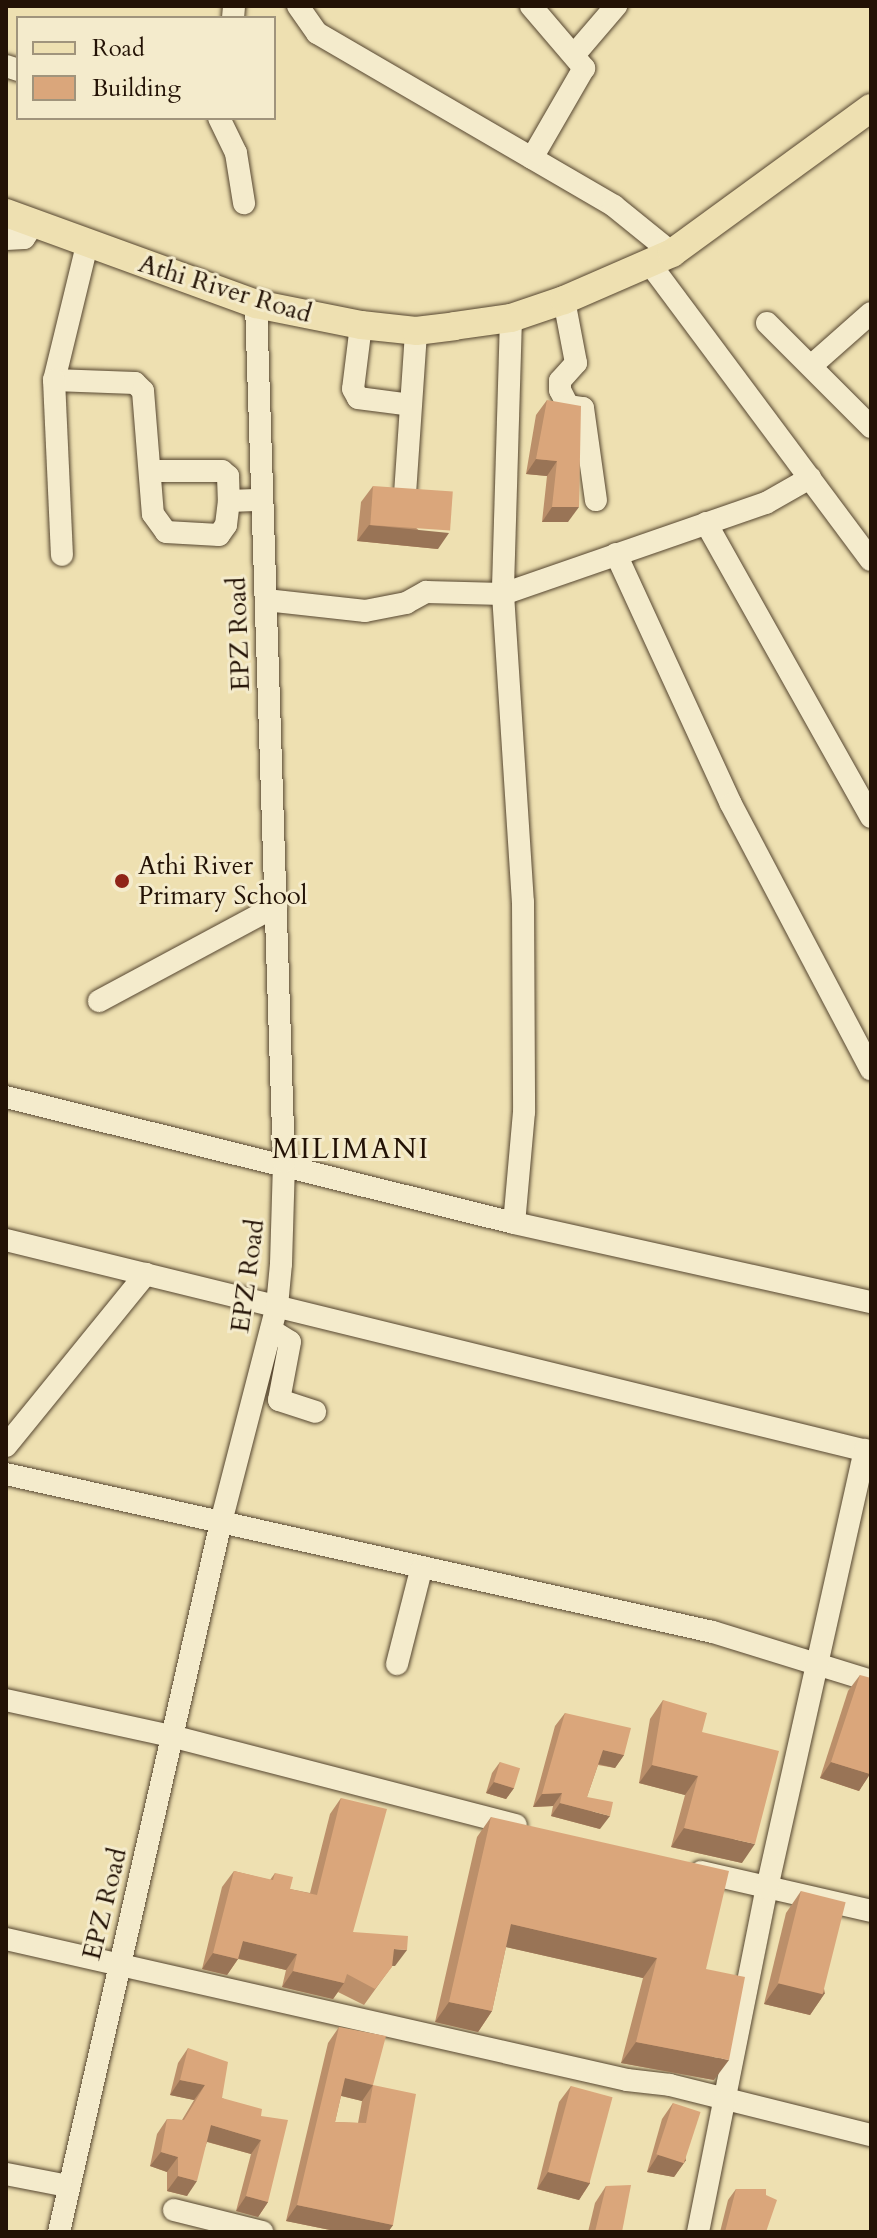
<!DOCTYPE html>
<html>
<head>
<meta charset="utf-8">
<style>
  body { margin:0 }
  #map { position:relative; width:877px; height:2238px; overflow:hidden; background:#eee0b1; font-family:Cardo,serif }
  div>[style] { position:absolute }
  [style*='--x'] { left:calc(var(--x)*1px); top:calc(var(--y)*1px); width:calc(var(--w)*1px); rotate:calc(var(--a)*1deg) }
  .roads { filter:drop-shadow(0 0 2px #564630) drop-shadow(0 0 2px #564630) }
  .minor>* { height:22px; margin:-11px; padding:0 11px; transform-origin:11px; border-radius:11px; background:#f4ebcc }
  .major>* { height:28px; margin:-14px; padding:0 14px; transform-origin:14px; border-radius:14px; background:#eee0b1 }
  .wall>* { inset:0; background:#bb8f6a }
  .shaded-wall>* { inset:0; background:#997456 }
  .building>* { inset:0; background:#daa67b; transform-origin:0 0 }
  .dots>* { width:22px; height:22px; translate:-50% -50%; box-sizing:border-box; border:4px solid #f4ebcc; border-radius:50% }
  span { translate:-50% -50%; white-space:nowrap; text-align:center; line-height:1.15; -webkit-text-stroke:6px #f4ebcc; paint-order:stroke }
  .street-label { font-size:26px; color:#231205 }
  .poi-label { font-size:26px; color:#231205 }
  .left { translate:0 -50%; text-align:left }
  .neighbourhood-label { font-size:28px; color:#231205; letter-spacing:2px }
  .frame { position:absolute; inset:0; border:8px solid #231205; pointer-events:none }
  .legend { position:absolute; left:16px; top:16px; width:260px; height:104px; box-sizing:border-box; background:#f4ebcc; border:2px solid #a0947c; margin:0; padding:10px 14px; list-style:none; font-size:24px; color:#231205 }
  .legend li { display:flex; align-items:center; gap:16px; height:40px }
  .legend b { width:40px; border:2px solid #a0947c }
</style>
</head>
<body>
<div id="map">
  <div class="roads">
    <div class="minor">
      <i style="--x:298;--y:6;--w:33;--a:55"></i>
      <i style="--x:317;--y:33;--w:344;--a:30.2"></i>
      <i style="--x:614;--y:206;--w:75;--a:39"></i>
      <i style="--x:531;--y:6;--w:82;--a:49.5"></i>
      <i style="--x:584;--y:68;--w:104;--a:120"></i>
      <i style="--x:233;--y:18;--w:12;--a:-85"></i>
      <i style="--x:574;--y:55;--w:65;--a:-49.4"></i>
      <i style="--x:6;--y:66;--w:13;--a:18"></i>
      <i style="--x:219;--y:118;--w:39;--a:64"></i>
      <i style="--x:236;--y:153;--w:51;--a:80.9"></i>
      <i style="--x:6;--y:239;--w:18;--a:-3"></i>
      <i style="--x:24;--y:238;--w:18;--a:-56"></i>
      <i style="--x:87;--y:245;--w:139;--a:103.7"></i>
      <i style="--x:54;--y:380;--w:81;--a:2.1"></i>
      <i style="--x:135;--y:383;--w:11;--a:45"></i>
      <i style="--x:143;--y:391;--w:123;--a:85.4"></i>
      <i style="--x:153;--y:514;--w:22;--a:54"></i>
      <i style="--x:166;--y:532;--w:53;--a:3.2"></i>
      <i style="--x:219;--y:535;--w:12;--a:-55"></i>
      <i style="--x:226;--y:525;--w:24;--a:-83"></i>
      <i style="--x:229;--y:501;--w:33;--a:-2"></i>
      <i style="--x:650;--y:264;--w:369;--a:53.3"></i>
      <i style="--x:564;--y:300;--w:64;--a:79.2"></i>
      <i style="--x:576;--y:363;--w:24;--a:132"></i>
      <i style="--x:560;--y:381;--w:9;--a:90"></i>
      <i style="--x:560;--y:390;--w:18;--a:63"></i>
      <i style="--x:568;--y:406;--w:15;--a:8"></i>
      <i style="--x:583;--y:408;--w:93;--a:82"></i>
      <i style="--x:511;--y:318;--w:276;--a:91.7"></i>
      <i style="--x:503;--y:594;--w:278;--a:-19.1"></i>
      <i style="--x:766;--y:503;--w:51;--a:-29.6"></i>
      <i style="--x:767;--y:323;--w:147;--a:45"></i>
      <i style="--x:361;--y:325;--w:64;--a:97.1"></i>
      <i style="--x:353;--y:389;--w:10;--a:61"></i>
      <i style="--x:358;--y:398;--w:53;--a:7.5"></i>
      <i style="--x:811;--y:366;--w:80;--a:-41.5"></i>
      <i style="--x:54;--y:380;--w:175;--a:87.4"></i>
      <i style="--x:150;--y:471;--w:72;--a:0"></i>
      <i style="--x:222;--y:471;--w:8;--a:40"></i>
      <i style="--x:228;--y:476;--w:25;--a:88"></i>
      <i style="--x:405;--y:494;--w:163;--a:-86.1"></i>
      <i style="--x:706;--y:523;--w:337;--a:60.7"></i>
      <i style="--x:616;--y:554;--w:275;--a:65.3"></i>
      <i style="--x:731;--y:804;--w:300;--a:62.2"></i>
      <i style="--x:266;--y:600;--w:100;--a:6.3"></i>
      <i style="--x:365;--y:611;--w:42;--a:-11"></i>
      <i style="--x:406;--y:603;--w:23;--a:-29"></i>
      <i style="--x:426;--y:592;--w:77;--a:1.5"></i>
      <i style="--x:503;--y:594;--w:309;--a:86.3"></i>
      <i style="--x:523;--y:902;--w:210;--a:89.7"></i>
      <i style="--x:524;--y:1112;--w:111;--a:95.1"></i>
      <i style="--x:99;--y:1001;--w:201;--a:-28.2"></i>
      <i style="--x:6;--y:1097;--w:523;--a:13.93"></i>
      <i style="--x:514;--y:1223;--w:366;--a:12.5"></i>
      <i style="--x:6;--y:1240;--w:891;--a:13.77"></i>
      <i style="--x:271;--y:1330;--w:22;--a:32"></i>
      <i style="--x:290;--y:1342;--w:59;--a:100.7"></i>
      <i style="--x:279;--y:1400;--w:38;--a:18"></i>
      <i style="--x:6;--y:1446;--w:222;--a:-50.9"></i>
      <i style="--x:6;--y:1474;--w:724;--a:12.6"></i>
      <i style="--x:713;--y:1632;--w:165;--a:17.2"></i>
      <i style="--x:397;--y:1664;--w:97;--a:-75.7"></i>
      <i style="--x:6;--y:1700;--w:173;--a:12.3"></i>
      <i style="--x:175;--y:1737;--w:352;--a:14.5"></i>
      <i style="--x:701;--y:1872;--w:174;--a:12.9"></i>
      <i style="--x:6;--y:1939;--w:637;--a:12.79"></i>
      <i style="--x:627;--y:2080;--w:43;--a:6.6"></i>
      <i style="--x:670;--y:2085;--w:207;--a:14"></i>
      <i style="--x:6;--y:2174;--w:63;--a:11"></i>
      <i style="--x:174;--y:2210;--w:91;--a:14"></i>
      <i style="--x:59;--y:2232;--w:724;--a:-77.15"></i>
      <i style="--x:220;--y:1526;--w:227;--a:-75.5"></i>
      <i style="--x:277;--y:1306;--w:42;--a:-84.6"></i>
      <i style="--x:281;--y:1264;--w:102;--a:-88.3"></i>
      <i style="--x:284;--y:1162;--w:858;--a:-91.87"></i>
      <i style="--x:698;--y:2232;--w:351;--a:-78.7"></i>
      <i style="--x:767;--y:1888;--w:449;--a:-77.4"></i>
    </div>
    <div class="major">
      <i style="--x:6;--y:213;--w:266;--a:20"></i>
      <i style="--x:256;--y:304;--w:107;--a:11.3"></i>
      <i style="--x:361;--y:325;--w:55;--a:6.2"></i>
      <i style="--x:416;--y:331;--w:38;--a:-7"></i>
      <i style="--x:454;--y:326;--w:58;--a:-8"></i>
      <i style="--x:511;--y:318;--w:56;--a:-18.8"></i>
      <i style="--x:564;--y:300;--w:118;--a:-23.5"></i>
      <i style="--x:672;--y:253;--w:246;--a:-36.1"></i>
    </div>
  </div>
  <div class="wall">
    <i style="clip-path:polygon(547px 400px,568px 522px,542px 522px,547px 476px,526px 474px,536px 415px)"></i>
    <i style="clip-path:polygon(373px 486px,438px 549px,357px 541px,361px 502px)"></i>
    <i style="clip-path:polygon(860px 1675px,870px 1774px,859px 1791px,820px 1778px,848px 1691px)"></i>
    <i style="clip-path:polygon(663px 1700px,702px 1732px,742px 1863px,671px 1847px,685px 1795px,639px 1783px,650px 1719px)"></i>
    <i style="clip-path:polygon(565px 1713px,624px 1755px,615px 1768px,598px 1765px,587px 1797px,600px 1829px,551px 1816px,553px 1806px,533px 1807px,555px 1726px)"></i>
    <i style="clip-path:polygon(500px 1762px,514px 1788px,506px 1799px,486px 1793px,492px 1773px)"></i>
    <i style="clip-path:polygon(341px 1798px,353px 1932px,395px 1966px,392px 1966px,364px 2005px,338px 1992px,333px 1999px,282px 1987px,286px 1970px,238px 1959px,227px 1975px,202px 1969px,222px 1887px,234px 1871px,270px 1880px,275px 1873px,290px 1889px,310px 1893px,330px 1814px)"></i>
    <i style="clip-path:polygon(491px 1817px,706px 1969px,714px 2080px,621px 2063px,643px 1978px,506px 1947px,492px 2011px,478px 2032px,435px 2022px,477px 1837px)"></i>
    <i style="clip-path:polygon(801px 1891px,825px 1993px,810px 2015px,764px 2004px,786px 1913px)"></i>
    <i style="clip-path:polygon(evenodd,339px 2027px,373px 2085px,393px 2225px,388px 2232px,340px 2232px,286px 2221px,328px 2043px,339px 2027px,341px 2096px,362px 2101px,358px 2123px,335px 2122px,341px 2096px)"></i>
    <i style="clip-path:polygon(188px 2048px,222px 2098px,261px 2116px,268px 2202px,258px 2217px,236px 2211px,251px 2154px,207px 2142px,187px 2196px,167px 2191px,167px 2172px,150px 2166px,157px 2134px,167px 2119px,182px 2120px,194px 2100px,170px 2095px,178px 2063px)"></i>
    <i style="clip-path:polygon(571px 2086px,590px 2183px,579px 2200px,537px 2189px,559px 2102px)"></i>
    <i style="clip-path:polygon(673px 2103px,686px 2160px,674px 2177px,647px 2172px,662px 2119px)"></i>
    <i style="clip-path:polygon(606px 2186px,622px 2232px,588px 2232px,595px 2203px)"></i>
    <i style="clip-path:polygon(736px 2189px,766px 2232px,720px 2232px,728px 2200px)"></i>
  </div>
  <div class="shaded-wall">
    <i style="clip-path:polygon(536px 459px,557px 461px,547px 476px,526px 474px)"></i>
    <i style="clip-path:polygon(552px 507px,579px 507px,568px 522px,542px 522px)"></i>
    <i style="clip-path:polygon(369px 525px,449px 533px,438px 549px,357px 541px)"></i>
    <i style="clip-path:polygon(603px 1750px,624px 1755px,615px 1768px,594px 1763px)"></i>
    <i style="clip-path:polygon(831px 1762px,870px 1774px,859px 1791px,820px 1778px)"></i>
    <i style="clip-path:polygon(652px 1765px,698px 1776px,685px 1795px,639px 1783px)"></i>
    <i style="clip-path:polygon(494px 1782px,514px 1788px,506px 1799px,486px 1793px)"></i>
    <i style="clip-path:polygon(562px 1793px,553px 1806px,533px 1807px,542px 1794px)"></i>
    <i style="clip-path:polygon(560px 1803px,610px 1816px,600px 1829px,551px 1816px)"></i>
    <i style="clip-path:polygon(684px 1828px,755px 1844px,742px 1863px,671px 1847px)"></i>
    <i style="clip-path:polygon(511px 1924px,657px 1958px,643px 1978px,497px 1945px)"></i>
    <i style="clip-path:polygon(243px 1941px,297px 1954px,286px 1970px,232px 1957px)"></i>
    <i style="clip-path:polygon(394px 1949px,407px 1950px,395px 1966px,382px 1965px)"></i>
    <i style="clip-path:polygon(213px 1953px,238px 1959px,227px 1975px,202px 1969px)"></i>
    <i style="clip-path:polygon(293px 1971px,344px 1983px,333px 1999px,282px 1987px)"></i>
    <i style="clip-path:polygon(779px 1983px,825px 1993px,810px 2015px,764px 2004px)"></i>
    <i style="clip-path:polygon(449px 2002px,492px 2011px,478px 2032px,435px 2022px)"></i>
    <i style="clip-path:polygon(636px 2042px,729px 2060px,714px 2080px,621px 2063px)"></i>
    <i style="clip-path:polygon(345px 2078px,373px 2085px,362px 2101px,334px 2094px)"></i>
    <i style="clip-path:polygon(180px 2080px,205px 2085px,194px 2100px,170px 2095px)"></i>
    <i style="clip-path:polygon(211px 2125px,261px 2140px,251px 2154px,201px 2140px)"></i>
    <i style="clip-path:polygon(161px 2152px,178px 2157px,167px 2172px,150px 2166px)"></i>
    <i style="clip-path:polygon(658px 2155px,686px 2160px,674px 2177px,647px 2172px)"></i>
    <i style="clip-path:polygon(548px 2172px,590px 2183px,579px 2200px,537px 2189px)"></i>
    <i style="clip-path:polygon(178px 2176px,197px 2181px,187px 2196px,167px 2191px)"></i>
    <i style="clip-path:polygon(246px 2196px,268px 2202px,258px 2217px,236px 2211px)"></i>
    <i style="clip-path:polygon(297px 2205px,393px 2225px,388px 2232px,340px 2232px,286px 2221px)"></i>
  </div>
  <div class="building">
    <i style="clip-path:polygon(547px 400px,581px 406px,579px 507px,552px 507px,557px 461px,536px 459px)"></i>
    <i style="left:373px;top:486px;width:80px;height:39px;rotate:4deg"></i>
    <i style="clip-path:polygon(860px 1675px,871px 1678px,870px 1774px,831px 1762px)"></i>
    <i style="clip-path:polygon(663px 1700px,707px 1713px,702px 1732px,779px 1751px,755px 1844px,684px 1828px,698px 1776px,652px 1765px)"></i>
    <i style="clip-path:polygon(565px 1713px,631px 1728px,624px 1755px,603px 1750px,587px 1797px,613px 1802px,610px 1816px,560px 1803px,562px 1793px,542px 1794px)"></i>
    <i style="left:500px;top:1762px;width:21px;height:21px;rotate:17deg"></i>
    <i style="clip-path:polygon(341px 1798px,387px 1809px,353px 1932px,408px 1936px,407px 1950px,394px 1949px,392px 1967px,375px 1989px,347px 1974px,344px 1983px,293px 1971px,297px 1954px,243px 1941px,238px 1959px,213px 1953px,234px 1871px,273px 1880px,275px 1873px,293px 1877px,290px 1889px,317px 1895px)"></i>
    <i style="clip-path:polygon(491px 1817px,729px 1871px,706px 1969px,745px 1977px,729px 2060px,636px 2042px,657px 1958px,511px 1924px,492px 2011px,449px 2002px)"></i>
    <i style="left:801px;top:1891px;width:46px;height:95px;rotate:14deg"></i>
    <i style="clip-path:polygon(evenodd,339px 2027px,386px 2036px,373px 2085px,416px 2094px,393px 2225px,297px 2205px,339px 2027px,345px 2078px,373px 2085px,366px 2123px,335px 2122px,345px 2078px)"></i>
    <i style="clip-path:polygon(188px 2048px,228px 2062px,222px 2098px,262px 2109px,261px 2116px,288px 2120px,268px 2202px,246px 2196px,261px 2140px,211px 2125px,197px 2181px,178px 2176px,178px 2157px,161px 2152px,167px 2119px,184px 2120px,205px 2085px,180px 2080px)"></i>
    <i style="left:571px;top:2086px;width:43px;height:89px;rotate:15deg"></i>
    <i style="left:673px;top:2103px;width:29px;height:54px;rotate:18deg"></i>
    <i style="clip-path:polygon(631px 2185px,622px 2232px,595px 2232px,606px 2186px)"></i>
    <i style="clip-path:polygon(736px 2189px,766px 2189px,766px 2195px,777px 2200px,766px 2232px,725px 2232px)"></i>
  </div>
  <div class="dots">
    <i style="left:122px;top:881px;background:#8f2418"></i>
  </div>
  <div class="street-label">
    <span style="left:225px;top:289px;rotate:17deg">Athi River Road</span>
    <span style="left:239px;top:634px;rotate:-92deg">EPZ Road</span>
    <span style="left:248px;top:1276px;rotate:-82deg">EPZ Road</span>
    <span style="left:105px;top:1904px;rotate:-76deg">EPZ Road</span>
  </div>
  <div class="poi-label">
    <span class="left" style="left:138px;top:881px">Athi River<br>Primary School</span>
  </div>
  <div class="neighbourhood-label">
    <span style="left:351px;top:1149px">MILIMANI</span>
  </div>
  <div class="frame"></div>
  <ul class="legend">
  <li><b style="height:10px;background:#eee0b1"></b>Road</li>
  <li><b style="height:22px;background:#daa67b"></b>Building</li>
  </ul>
</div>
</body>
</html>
